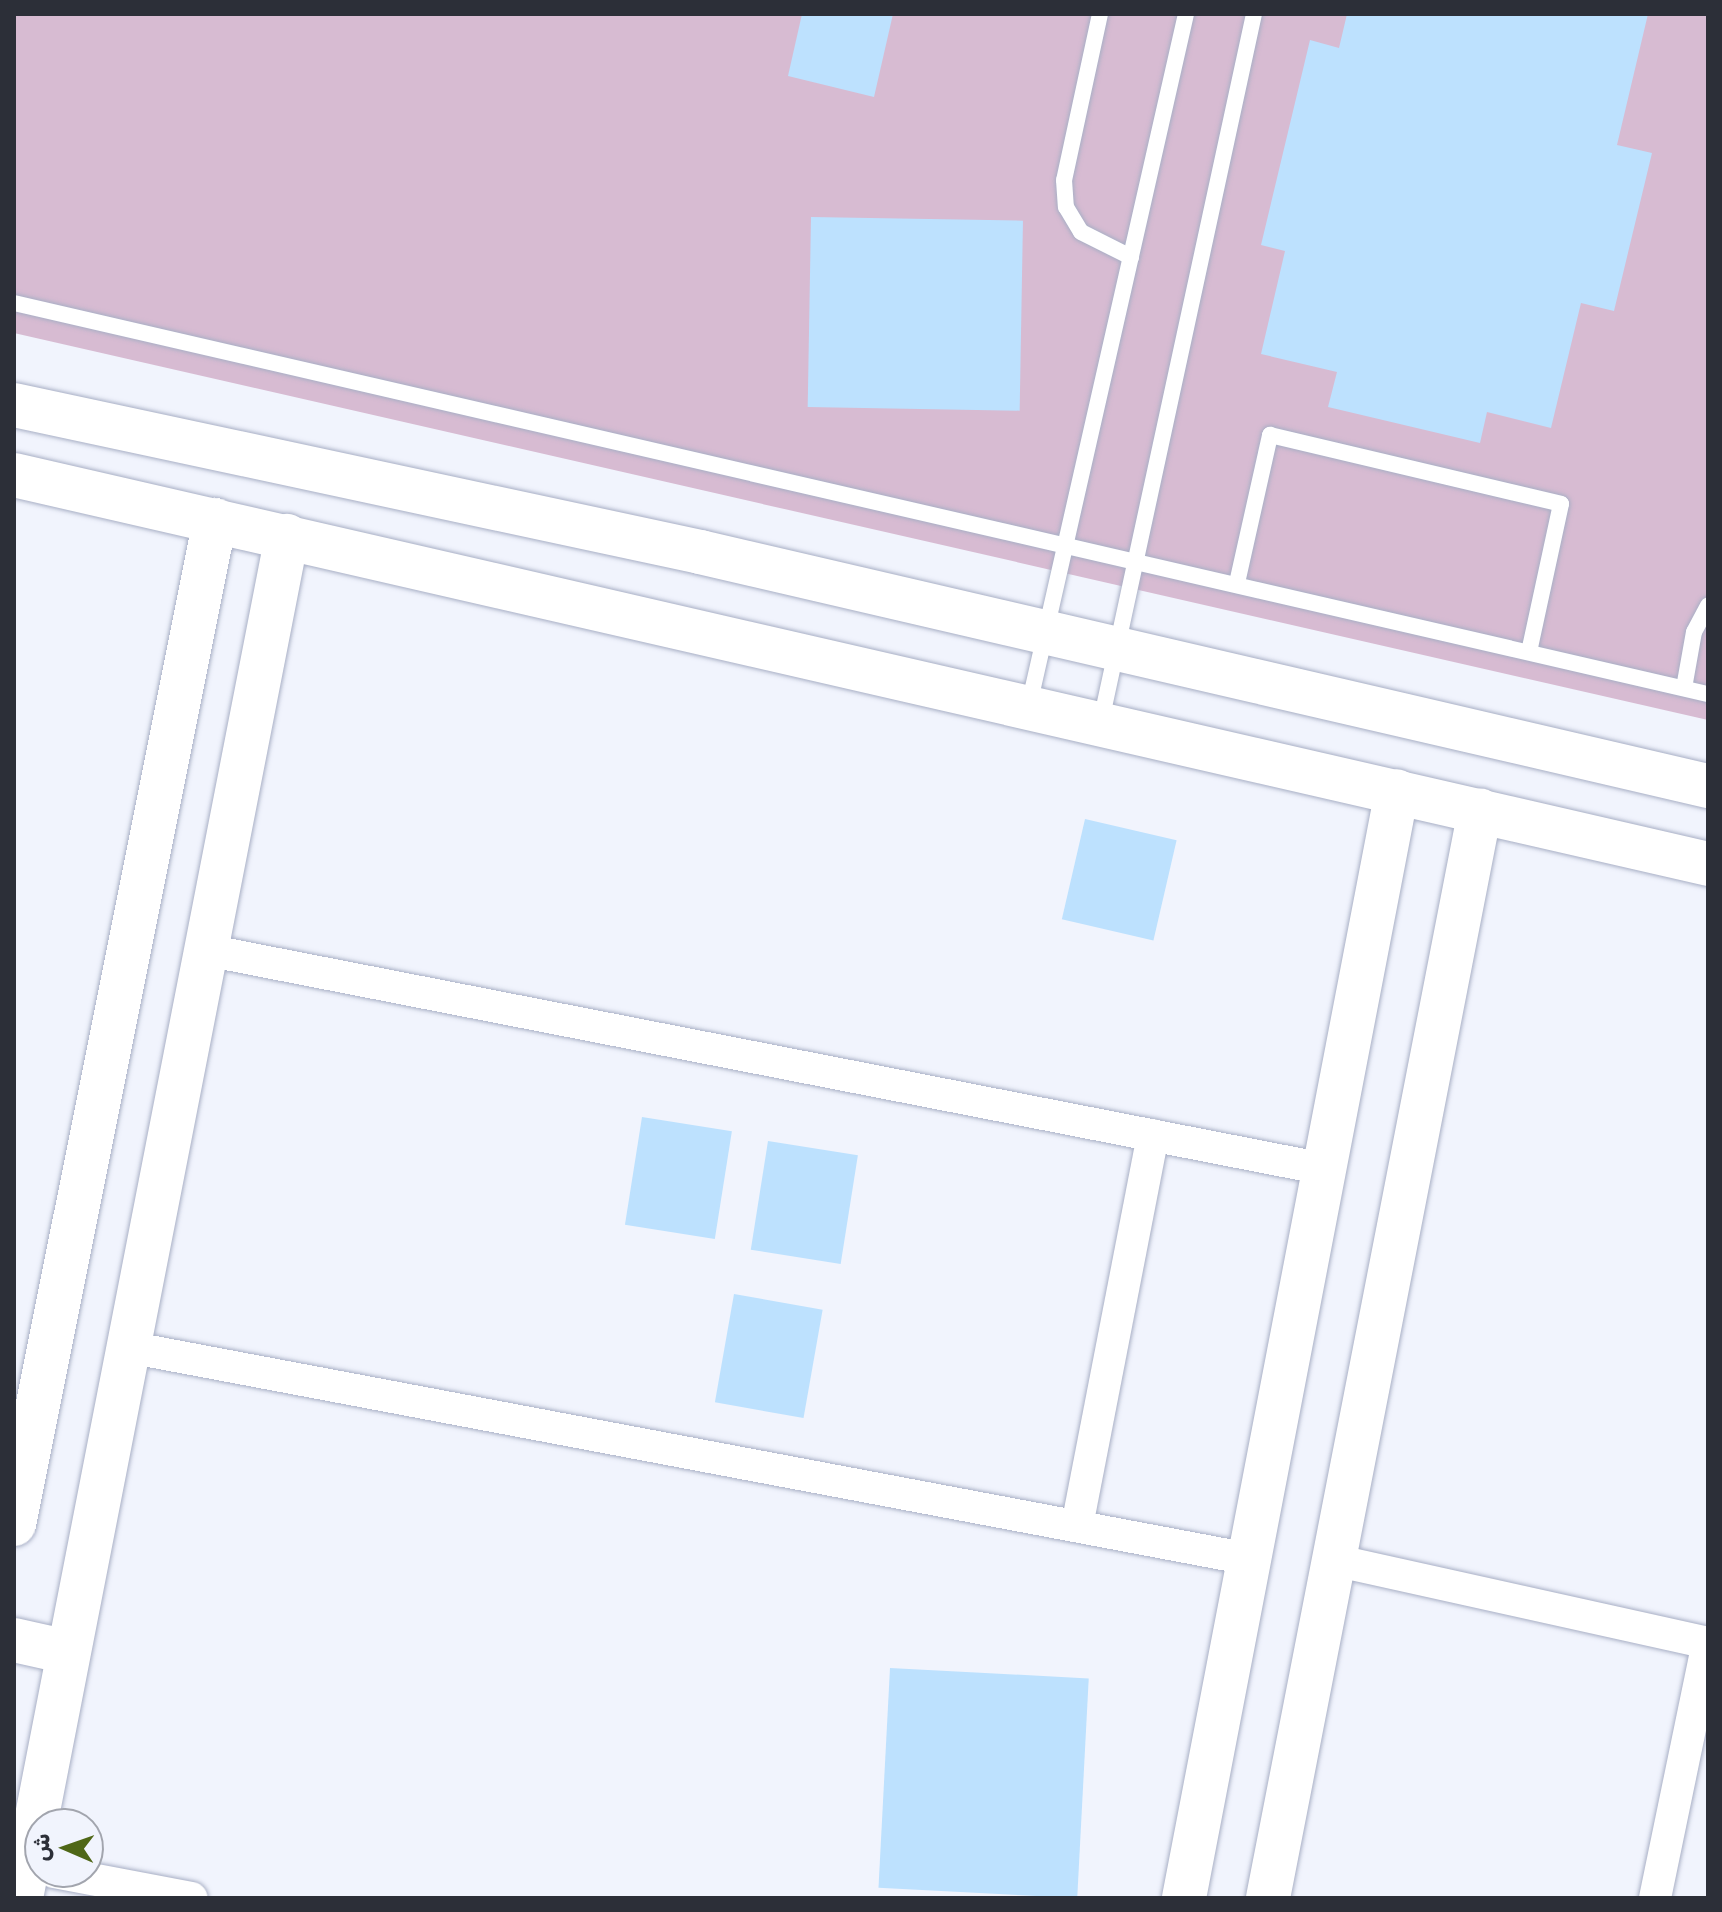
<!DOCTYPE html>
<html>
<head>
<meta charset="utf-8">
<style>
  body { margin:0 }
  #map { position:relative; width:1722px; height:1912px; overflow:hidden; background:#f1f4fd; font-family:Rubik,"Noto Naskh Arabic",sans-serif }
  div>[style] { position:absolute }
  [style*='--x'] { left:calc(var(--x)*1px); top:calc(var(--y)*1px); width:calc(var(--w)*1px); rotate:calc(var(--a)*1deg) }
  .green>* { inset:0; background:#d7bbd2 }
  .building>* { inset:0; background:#bde1fe; transform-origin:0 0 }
  .roads { filter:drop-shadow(0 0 2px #a8afc5) drop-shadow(0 0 2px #a8afc5) }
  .lane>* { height:16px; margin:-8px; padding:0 8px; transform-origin:8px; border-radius:8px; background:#fff }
  .street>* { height:32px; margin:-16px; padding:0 16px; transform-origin:16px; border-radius:16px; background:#fff }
  .secondary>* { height:44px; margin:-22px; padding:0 22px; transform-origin:22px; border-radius:22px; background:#fff }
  span { translate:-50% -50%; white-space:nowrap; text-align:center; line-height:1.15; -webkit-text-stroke:6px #f1f4fd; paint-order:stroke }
  .frame { position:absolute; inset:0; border:16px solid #2c2f38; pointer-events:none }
  .north { position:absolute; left:24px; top:1808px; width:80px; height:80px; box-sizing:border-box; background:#f1f4fd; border:2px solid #a2a5ae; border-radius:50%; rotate:272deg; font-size:22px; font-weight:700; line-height:32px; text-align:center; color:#2c2f38 }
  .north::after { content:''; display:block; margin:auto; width:28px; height:36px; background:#4f6717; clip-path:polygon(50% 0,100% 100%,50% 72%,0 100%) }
</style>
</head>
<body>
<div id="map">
  <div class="green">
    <i style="clip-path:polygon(14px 14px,1708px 14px,1708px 720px,14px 333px)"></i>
  </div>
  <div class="building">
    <i style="clip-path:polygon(802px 14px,893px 14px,874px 97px,788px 76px)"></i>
    <i style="clip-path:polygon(1347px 14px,1648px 14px,1617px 145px,1652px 153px,1614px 311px,1581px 303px,1551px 428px,1487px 412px,1480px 443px,1328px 407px,1337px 372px,1261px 354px,1285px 251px,1261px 245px,1310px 40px,1339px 48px)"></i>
    <i style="left:811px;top:217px;width:212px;height:190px;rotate:1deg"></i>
    <i style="left:1085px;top:819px;width:94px;height:103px;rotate:13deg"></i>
    <i style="left:642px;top:1117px;width:91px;height:109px;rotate:9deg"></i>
    <i style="left:768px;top:1141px;width:91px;height:110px;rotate:9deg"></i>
    <i style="left:734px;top:1294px;width:90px;height:110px;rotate:10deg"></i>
    <i style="left:890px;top:1668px;width:199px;height:220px;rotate:3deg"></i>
  </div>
  <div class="roads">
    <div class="lane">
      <i style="--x:1100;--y:14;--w:170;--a:102.2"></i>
      <i style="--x:1064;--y:180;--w:27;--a:86"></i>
      <i style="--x:1066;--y:207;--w:29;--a:59"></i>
      <i style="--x:1081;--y:232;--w:56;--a:26.6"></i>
      <i style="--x:14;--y:303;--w:1739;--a:13"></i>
      <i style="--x:1237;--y:583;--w:152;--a:-77.4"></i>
      <i style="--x:1270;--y:435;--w:299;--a:13.3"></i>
      <i style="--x:1561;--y:504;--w:151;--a:102.2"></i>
      <i style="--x:1684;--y:688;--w:57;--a:-79.9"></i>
      <i style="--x:1694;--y:632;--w:30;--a:-62"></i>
      <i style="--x:1029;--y:705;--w:709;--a:-77.2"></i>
      <i style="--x:1101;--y:721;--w:723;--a:-77.79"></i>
    </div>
    <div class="street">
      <i style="--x:206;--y:950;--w:1139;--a:11.08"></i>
      <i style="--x:128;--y:1347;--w:1141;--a:10.71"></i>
      <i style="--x:1077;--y:1526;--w:398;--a:-79"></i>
      <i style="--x:1334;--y:1560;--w:383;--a:12.5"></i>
      <i style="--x:54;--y:1872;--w:140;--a:10.7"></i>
      <i style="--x:1655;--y:1898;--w:261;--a:-78.3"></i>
    </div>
    <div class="secondary">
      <i style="--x:14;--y:405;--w:702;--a:12.09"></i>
      <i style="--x:700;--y:552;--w:1035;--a:13.07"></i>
      <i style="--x:14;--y:475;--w:1738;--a:12.93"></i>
      <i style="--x:14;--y:1524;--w:1024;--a:-78.68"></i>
      <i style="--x:14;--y:1640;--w:55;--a:12.5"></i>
      <i style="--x:21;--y:1898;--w:1388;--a:-78.95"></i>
      <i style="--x:1184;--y:1898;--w:1127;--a:-79.11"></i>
      <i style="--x:1268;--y:1898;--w:1108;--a:-78.97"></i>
    </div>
  </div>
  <div class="frame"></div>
  <div class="north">ش</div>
</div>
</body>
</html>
